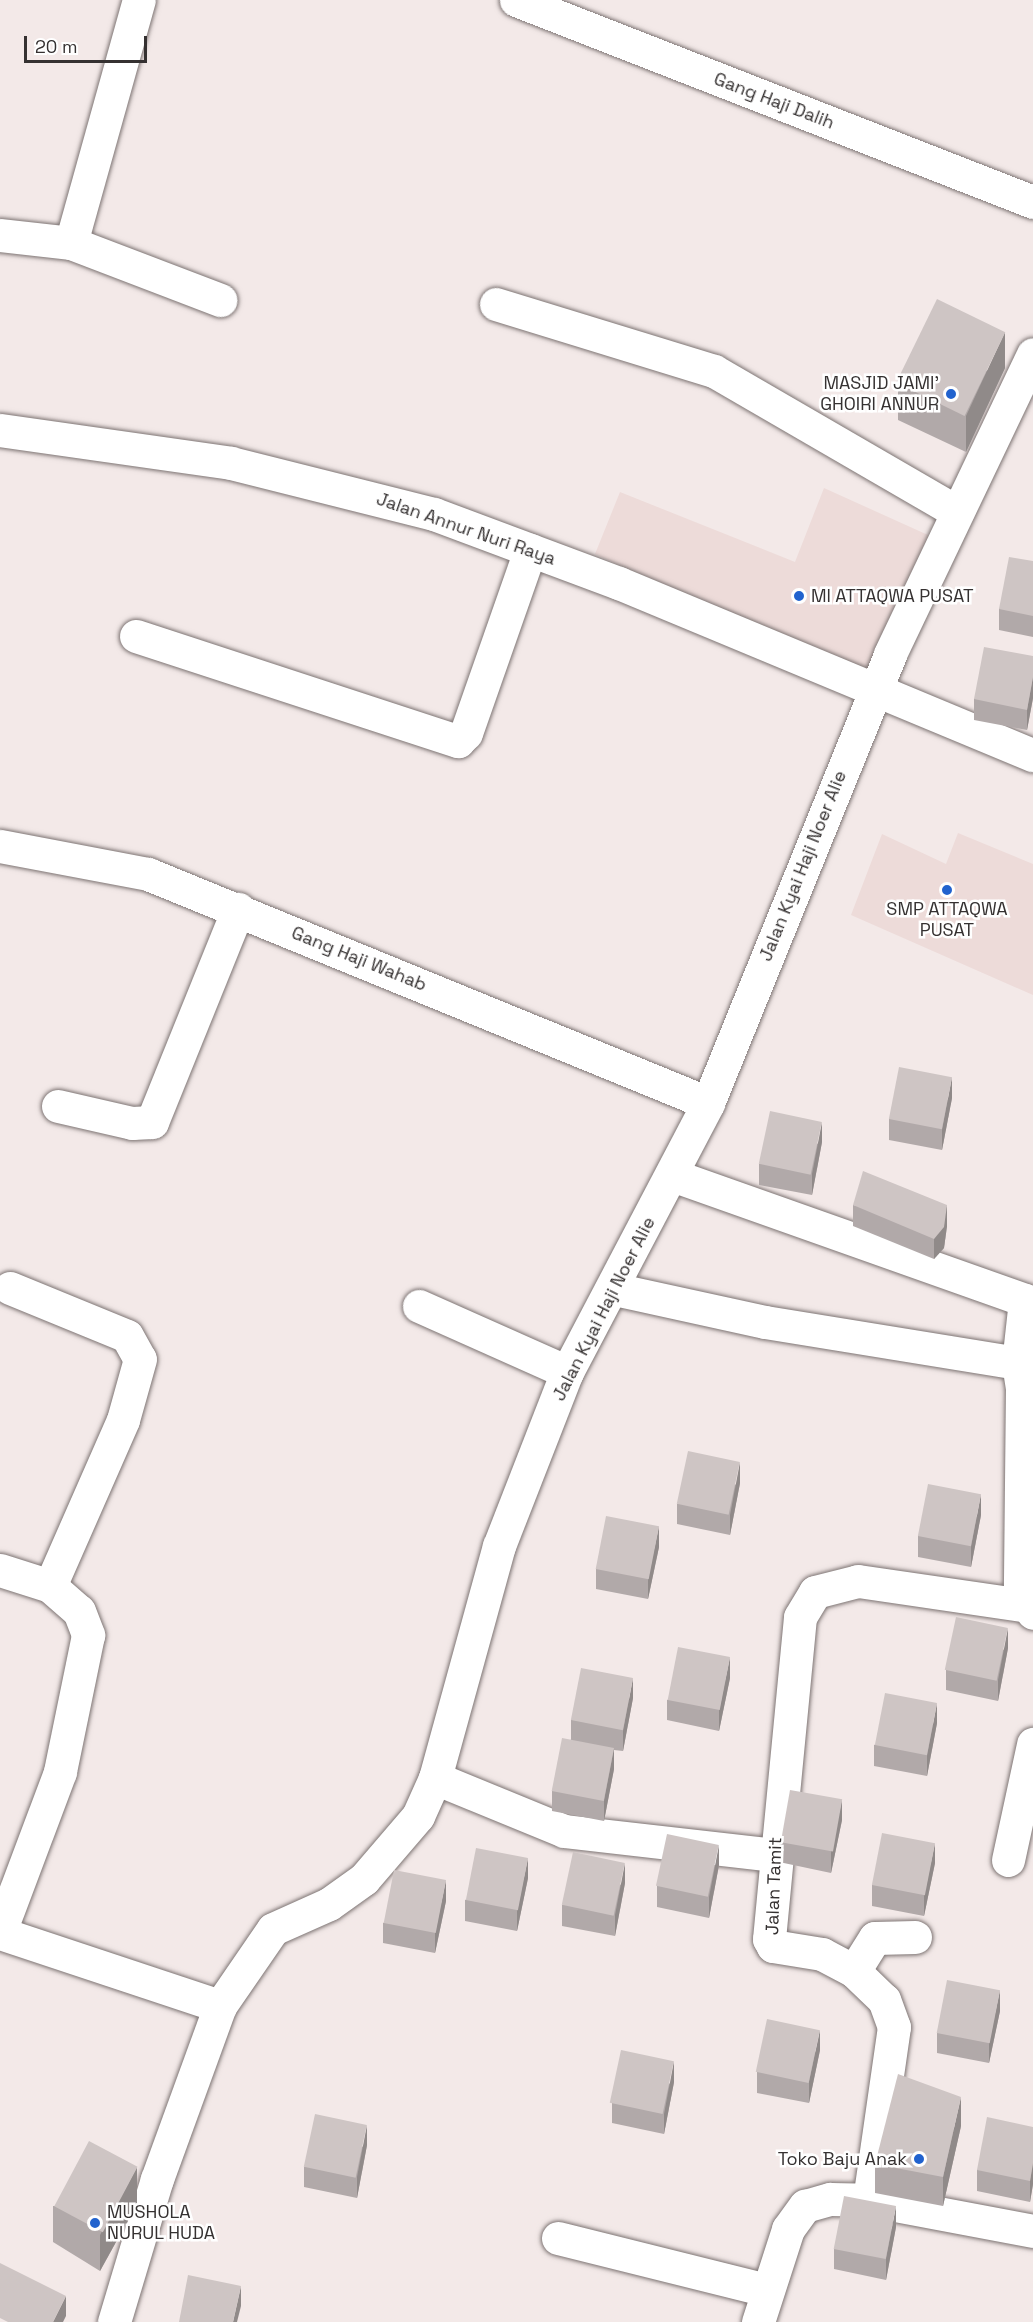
<!DOCTYPE html>
<html>
<head>
<meta charset="utf-8">
<style>
  body { margin:0 }
  #map { position:relative; width:1033px; height:2322px; overflow:hidden; background:#f3e9e8; font-family:"Space Grotesk",sans-serif }
  div>[style] { position:absolute }
  [style*='--x'] { left:calc(var(--x)*1px); top:calc(var(--y)*1px); width:calc(var(--w)*1px); rotate:calc(var(--a)*1deg) }
  .built>* { inset:0; background:#eddbd9 }
  .roads { filter:drop-shadow(0 0 2px #7d7473) drop-shadow(0 0 2px #7d7473) }
  .minor>* { height:33px; margin:-16.5px; padding:0 16.5px; transform-origin:16.5px; border-radius:16.5px; background:#fff }
  .tertiary>* { height:33px; margin:-16.5px; padding:0 16.5px; transform-origin:16.5px; border-radius:16.5px; background:#fff }
  .wall>* { inset:0; background:#b1a9a9 }
  .shaded-wall>* { inset:0; background:#908a89 }
  .building>* { inset:0; background:#cec5c4; transform-origin:0 0 }
  .dots>* { width:16px; height:16px; translate:-50% -50%; box-sizing:border-box; border:3px solid #fff; border-radius:50% }
  span { translate:-50% -50%; white-space:nowrap; text-align:center; line-height:1.15; -webkit-text-stroke:5px #fff; paint-order:stroke }
  .street-label { font-size:18px; color:#353131 }
  .poi-label { font-size:18px; color:#353131 }
  .right { translate:-100% -50%; text-align:right }
  .left { translate:0 -50%; text-align:left }
  .scale { position:absolute; left:24px; top:36px; width:123px; height:27px; box-sizing:border-box; border:3px solid #353131; border-top:0; padding-left:8px; font-size:18px; line-height:21px; white-space:nowrap; color:#353131; -webkit-text-stroke:4px #fff; paint-order:stroke }
</style>
</head>
<body>
<div id="map">
  <div class="built">
    <i style="clip-path:polygon(824px 488px,939px 540px,872px 681px,595px 554px,620px 492px,795px 562px)"></i>
    <i style="clip-path:polygon(958px 833px,1033px 864px,1033px 995px,851px 915px,882px 834px,946px 864px)"></i>
  </div>
  <div class="roads">
    <div class="minor">
      <i style="--x:516;--y:0;--w:555;--a:21.34"></i>
      <i style="--x:0;--y:235;--w:71;--a:6.4"></i>
      <i style="--x:71;--y:243;--w:252;--a:-74.4"></i>
      <i style="--x:71;--y:243;--w:160;--a:20.9"></i>
      <i style="--x:496;--y:304;--w:228;--a:17.1"></i>
      <i style="--x:714;--y:371;--w:281;--a:30.1"></i>
      <i style="--x:0;--y:430;--w:233;--a:8.1"></i>
      <i style="--x:231;--y:463;--w:209;--a:14.1"></i>
      <i style="--x:434;--y:514;--w:197;--a:20.5"></i>
      <i style="--x:619;--y:583;--w:448;--a:22.6"></i>
      <i style="--x:136;--y:636;--w:339;--a:18.1"></i>
      <i style="--x:458;--y:741;--w:11;--a:-45"></i>
      <i style="--x:466;--y:733;--w:194;--a:-70.7"></i>
      <i style="--x:0;--y:846;--w:151;--a:10.7"></i>
      <i style="--x:148;--y:874;--w:605;--a:22.24"></i>
      <i style="--x:58;--y:1106;--w:76;--a:12.9"></i>
      <i style="--x:132;--y:1123;--w:20;--a:-3"></i>
      <i style="--x:152;--y:1122;--w:230;--a:-68"></i>
      <i style="--x:672;--y:1175;--w:374;--a:19.5"></i>
      <i style="--x:1025;--y:1300;--w:63;--a:96.3"></i>
      <i style="--x:10;--y:1288;--w:126;--a:22.3"></i>
      <i style="--x:127;--y:1336;--w:26;--a:61"></i>
      <i style="--x:140;--y:1359;--w:63;--a:105.6"></i>
      <i style="--x:123;--y:1420;--w:181;--a:113.7"></i>
      <i style="--x:614;--y:1289;--w:155;--a:12.3"></i>
      <i style="--x:765;--y:1322;--w:256;--a:9.2"></i>
      <i style="--x:1018;--y:1363;--w:24;--a:81"></i>
      <i style="--x:1022;--y:1387;--w:208;--a:90.6"></i>
      <i style="--x:1020;--y:1595;--w:22;--a:54"></i>
      <i style="--x:419;--y:1306;--w:162;--a:24"></i>
      <i style="--x:0;--y:1570;--w:52;--a:17.7"></i>
      <i style="--x:50;--y:1586;--w:38;--a:41"></i>
      <i style="--x:79;--y:1611;--w:26;--a:69"></i>
      <i style="--x:88;--y:1635;--w:140;--a:101.6"></i>
      <i style="--x:60;--y:1772;--w:171;--a:110.6"></i>
      <i style="--x:435;--y:1778;--w:139;--a:22.3"></i>
      <i style="--x:564;--y:1831;--w:211;--a:6.5"></i>
      <i style="--x:1008;--y:1860;--w:119;--a:-77.8"></i>
      <i style="--x:0;--y:1933;--w:232;--a:18.4"></i>
      <i style="--x:854;--y:1971;--w:39;--a:-58"></i>
      <i style="--x:875;--y:1938;--w:40;--a:-1.4"></i>
      <i style="--x:869;--y:2200;--w:167;--a:10.7"></i>
      <i style="--x:558;--y:2238;--w:215;--a:14"></i>
      <i style="--x:758;--y:2322;--w:98;--a:-72.1"></i>
      <i style="--x:788;--y:2229;--w:29;--a:-54"></i>
      <i style="--x:805;--y:2206;--w:26;--a:-16"></i>
      <i style="--x:830;--y:2199;--w:39;--a:1"></i>
      <i style="--x:869;--y:2200;--w:175;--a:-81.8"></i>
      <i style="--x:894;--y:2027;--w:29;--a:-110"></i>
      <i style="--x:884;--y:2000;--w:42;--a:-136"></i>
      <i style="--x:854;--y:1971;--w:36;--a:-152"></i>
      <i style="--x:822;--y:1954;--w:50;--a:-170.7"></i>
      <i style="--x:773;--y:1946;--w:8;--a:-120"></i>
      <i style="--x:769;--y:1939;--w:323;--a:-84.5"></i>
      <i style="--x:800;--y:1617;--w:29;--a:-59"></i>
      <i style="--x:815;--y:1592;--w:44;--a:-14.3"></i>
      <i style="--x:858;--y:1581;--w:167;--a:8.3"></i>
    </div>
    <div class="tertiary">
      <i style="--x:114;--y:2322;--w:149;--a:-73.3"></i>
      <i style="--x:157;--y:2179;--w:184;--a:-70"></i>
      <i style="--x:220;--y:2006;--w:93;--a:-55.5"></i>
      <i style="--x:273;--y:1929;--w:61;--a:-24.1"></i>
      <i style="--x:329;--y:1904;--w:43;--a:-35.5"></i>
      <i style="--x:364;--y:1879;--w:83;--a:-49.4"></i>
      <i style="--x:418;--y:1816;--w:42;--a:-65.9"></i>
      <i style="--x:435;--y:1778;--w:241;--a:-74.6"></i>
      <i style="--x:499;--y:1546;--w:187;--a:-68.7"></i>
      <i style="--x:567;--y:1372;--w:304;--a:-62.3"></i>
      <i style="--x:708;--y:1103;--w:484;--a:-67.9"></i>
      <i style="--x:890;--y:654;--w:332;--a:-64.5"></i>
    </div>
  </div>
  <div class="wall">
    <i style="clip-path:polygon(1005px 368px,966px 452px,898px 420px,898px 383px)"></i>
    <i style="clip-path:polygon(1033px 561px,1033px 637px,999px 630px,999px 609px)"></i>
    <i style="clip-path:polygon(1033px 656px,1033px 698px,1027px 730px,974px 720px,974px 699px)"></i>
    <i style="clip-path:polygon(952px 1098px,942px 1150px,889px 1140px,889px 1119px)"></i>
    <i style="clip-path:polygon(822px 1142px,812px 1195px,759px 1185px,759px 1164px)"></i>
    <i style="clip-path:polygon(853px 1205px,947px 1226px,944px 1248px,934px 1259px,853px 1226px)"></i>
    <i style="clip-path:polygon(740px 1483px,730px 1535px,677px 1524px,677px 1504px)"></i>
    <i style="clip-path:polygon(981px 1515px,971px 1567px,918px 1557px,918px 1536px)"></i>
    <i style="clip-path:polygon(659px 1547px,648px 1599px,596px 1589px,596px 1569px)"></i>
    <i style="clip-path:polygon(1008px 1648px,998px 1701px,946px 1690px,946px 1670px)"></i>
    <i style="clip-path:polygon(730px 1678px,719px 1731px,667px 1720px,667px 1700px)"></i>
    <i style="clip-path:polygon(633px 1698px,623px 1751px,614px 1750px,614px 1769px,604px 1821px,552px 1811px,552px 1791px,571px 1739px,571px 1720px)"></i>
    <i style="clip-path:polygon(937px 1723px,927px 1776px,874px 1766px,874px 1745px)"></i>
    <i style="clip-path:polygon(842px 1820px,831px 1873px,779px 1862px,779px 1842px)"></i>
    <i style="clip-path:polygon(935px 1863px,924px 1916px,872px 1906px,872px 1885px)"></i>
    <i style="clip-path:polygon(719px 1865px,709px 1918px,657px 1907px,657px 1886px)"></i>
    <i style="clip-path:polygon(528px 1878px,517px 1931px,465px 1921px,465px 1900px)"></i>
    <i style="clip-path:polygon(625px 1883px,615px 1936px,562px 1926px,562px 1905px)"></i>
    <i style="clip-path:polygon(446px 1901px,435px 1953px,383px 1943px,383px 1923px)"></i>
    <i style="clip-path:polygon(1000px 2011px,989px 2063px,937px 2053px,937px 2033px)"></i>
    <i style="clip-path:polygon(820px 2050px,809px 2103px,757px 2093px,757px 2072px)"></i>
    <i style="clip-path:polygon(674px 2082px,664px 2134px,612px 2123px,612px 2103px)"></i>
    <i style="clip-path:polygon(961px 2126px,943px 2206px,875px 2193px,875px 2164px)"></i>
    <i style="clip-path:polygon(1033px 2127px,1033px 2184px,1030px 2202px,977px 2191px,977px 2170px)"></i>
    <i style="clip-path:polygon(367px 2145px,357px 2198px,304px 2187px,304px 2167px)"></i>
    <i style="clip-path:polygon(137px 2204px,100px 2271px,53px 2242px,53px 2206px)"></i>
    <i style="clip-path:polygon(896px 2227px,886px 2280px,834px 2269px,834px 2249px)"></i>
  </div>
  <div class="shaded-wall">
    <i style="clip-path:polygon(1005px 332px,1005px 368px,966px 452px,966px 416px)"></i>
    <i style="clip-path:polygon(1033px 677px,1033px 698px,1027px 730px,1027px 710px)"></i>
    <i style="clip-path:polygon(952px 1077px,952px 1098px,942px 1150px,942px 1130px)"></i>
    <i style="clip-path:polygon(822px 1122px,822px 1142px,812px 1195px,812px 1174px)"></i>
    <i style="clip-path:polygon(947px 1205px,947px 1226px,944px 1248px,934px 1259px,934px 1239px)"></i>
    <i style="clip-path:polygon(740px 1462px,740px 1483px,730px 1535px,730px 1515px)"></i>
    <i style="clip-path:polygon(981px 1494px,981px 1515px,971px 1567px,971px 1547px)"></i>
    <i style="clip-path:polygon(659px 1526px,659px 1547px,648px 1599px,648px 1579px)"></i>
    <i style="clip-path:polygon(1008px 1628px,1008px 1648px,998px 1701px,998px 1680px)"></i>
    <i style="clip-path:polygon(730px 1657px,730px 1678px,719px 1731px,719px 1711px)"></i>
    <i style="clip-path:polygon(633px 1678px,633px 1698px,623px 1751px,623px 1731px)"></i>
    <i style="clip-path:polygon(937px 1703px,937px 1723px,927px 1776px,927px 1756px)"></i>
    <i style="clip-path:polygon(614px 1748px,614px 1769px,604px 1821px,604px 1801px)"></i>
    <i style="clip-path:polygon(842px 1799px,842px 1820px,831px 1873px,831px 1853px)"></i>
    <i style="clip-path:polygon(935px 1843px,935px 1863px,924px 1916px,924px 1896px)"></i>
    <i style="clip-path:polygon(719px 1845px,719px 1865px,709px 1918px,709px 1897px)"></i>
    <i style="clip-path:polygon(528px 1858px,528px 1878px,517px 1931px,517px 1911px)"></i>
    <i style="clip-path:polygon(625px 1863px,625px 1883px,615px 1936px,615px 1915px)"></i>
    <i style="clip-path:polygon(446px 1880px,446px 1901px,435px 1953px,435px 1933px)"></i>
    <i style="clip-path:polygon(1000px 1990px,1000px 2011px,989px 2063px,989px 2043px)"></i>
    <i style="clip-path:polygon(820px 2030px,820px 2050px,809px 2103px,809px 2082px)"></i>
    <i style="clip-path:polygon(674px 2061px,674px 2082px,664px 2134px,664px 2114px)"></i>
    <i style="clip-path:polygon(961px 2097px,961px 2126px,943px 2206px,943px 2177px)"></i>
    <i style="clip-path:polygon(367px 2125px,367px 2145px,357px 2198px,357px 2177px)"></i>
    <i style="clip-path:polygon(1033px 2163px,1033px 2184px,1030px 2202px,1030px 2181px)"></i>
    <i style="clip-path:polygon(137px 2167px,137px 2204px,100px 2271px,100px 2235px)"></i>
    <i style="clip-path:polygon(896px 2206px,896px 2227px,886px 2280px,886px 2259px)"></i>
    <i style="clip-path:polygon(241px 2286px,241px 2306px,237px 2322px,233px 2322px)"></i>
    <i style="clip-path:polygon(66px 2296px,66px 2316px,63px 2322px,53px 2322px)"></i>
  </div>
  <div class="building">
    <i style="left:937px;top:299px;width:76px;height:93px;rotate:26deg"></i>
    <i style="clip-path:polygon(1009px 557px,1033px 561px,1033px 616px,999px 609px)"></i>
    <i style="clip-path:polygon(984px 647px,1033px 656px,1033px 677px,1027px 710px,974px 699px)"></i>
    <i style="left:899px;top:1067px;width:54px;height:53px;rotate:11deg"></i>
    <i style="left:770px;top:1111px;width:53px;height:54px;rotate:12deg"></i>
    <i style="clip-path:polygon(863px 1171px,947px 1205px,944px 1227px,934px 1239px,853px 1205px)"></i>
    <i style="left:688px;top:1451px;width:53px;height:54px;rotate:12deg"></i>
    <i style="left:928px;top:1484px;width:54px;height:53px;rotate:11deg"></i>
    <i style="left:606px;top:1516px;width:54px;height:54px;rotate:11deg"></i>
    <i style="left:956px;top:1617px;width:53px;height:54px;rotate:12deg"></i>
    <i style="left:678px;top:1647px;width:53px;height:54px;rotate:11deg"></i>
    <i style="left:581px;top:1668px;width:53px;height:53px;rotate:11deg"></i>
    <i style="left:885px;top:1693px;width:53px;height:53px;rotate:11deg"></i>
    <i style="left:562px;top:1738px;width:53px;height:54px;rotate:11deg"></i>
    <i style="left:790px;top:1790px;width:53px;height:53px;rotate:10deg"></i>
    <i style="left:882px;top:1833px;width:54px;height:53px;rotate:11deg"></i>
    <i style="left:667px;top:1834px;width:53px;height:53px;rotate:12deg"></i>
    <i style="left:476px;top:1848px;width:53px;height:53px;rotate:11deg"></i>
    <i style="left:573px;top:1852px;width:53px;height:54px;rotate:12deg"></i>
    <i style="left:394px;top:1870px;width:53px;height:54px;rotate:11deg"></i>
    <i style="left:947px;top:1980px;width:54px;height:54px;rotate:11deg"></i>
    <i style="left:767px;top:2019px;width:54px;height:54px;rotate:12deg"></i>
    <i style="left:621px;top:2050px;width:54px;height:54px;rotate:12deg"></i>
    <i style="clip-path:polygon(898px 2074px,961px 2097px,943px 2177px,875px 2164px)"></i>
    <i style="left:315px;top:2114px;width:53px;height:54px;rotate:12deg"></i>
    <i style="clip-path:polygon(987px 2117px,1033px 2127px,1033px 2163px,1030px 2181px,977px 2170px)"></i>
    <i style="left:89px;top:2141px;width:55px;height:74px;rotate:28deg"></i>
    <i style="left:844px;top:2196px;width:53px;height:54px;rotate:11deg"></i>
    <i style="clip-path:polygon(0 2263px,66px 2296px,53px 2322px,8px 2322px,0 2318px)"></i>
    <i style="clip-path:polygon(188px 2275px,241px 2286px,233px 2322px,179px 2322px)"></i>
  </div>
  <div class="dots">
    <i style="left:951px;top:394px;background:#2162ce"></i>
    <i style="left:799px;top:596px;background:#2162ce"></i>
    <i style="left:947px;top:890px;background:#2162ce"></i>
    <i style="left:919px;top:2159px;background:#2162ce"></i>
    <i style="left:95px;top:2223px;background:#2162ce"></i>
  </div>
  <div class="street-label">
    <span style="left:774px;top:101px;rotate:21deg">Gang Haji Dalih</span>
    <span style="left:466px;top:529px;rotate:19deg">Jalan Annur Nuri Raya</span>
    <span style="left:803px;top:866px;rotate:-68deg">Jalan Kyai Haji Noer Alie</span>
    <span style="left:359px;top:959px;rotate:22deg">Gang Haji Wahab</span>
    <span style="left:604px;top:1309px;rotate:-63deg">Jalan Kyai Haji Noer Alie</span>
    <span style="left:774px;top:1886px;rotate:-88deg">Jalan Tamit</span>
  </div>
  <div class="poi-label">
    <span class="right" style="left:939px;top:394px">MASJID JAMI'<br>GHOIRI ANNUR</span>
    <span class="left" style="left:811px;top:596px">MI ATTAQWA PUSAT</span>
    <span style="left:947px;top:920px">SMP ATTAQWA<br>PUSAT</span>
    <span class="right" style="left:907px;top:2159px">Toko Baju Anak</span>
    <span class="left" style="left:107px;top:2223px">MUSHOLA<br>NURUL HUDA</span>
  </div>
  <div class="scale">20 m</div>
</div>
</body>
</html>
